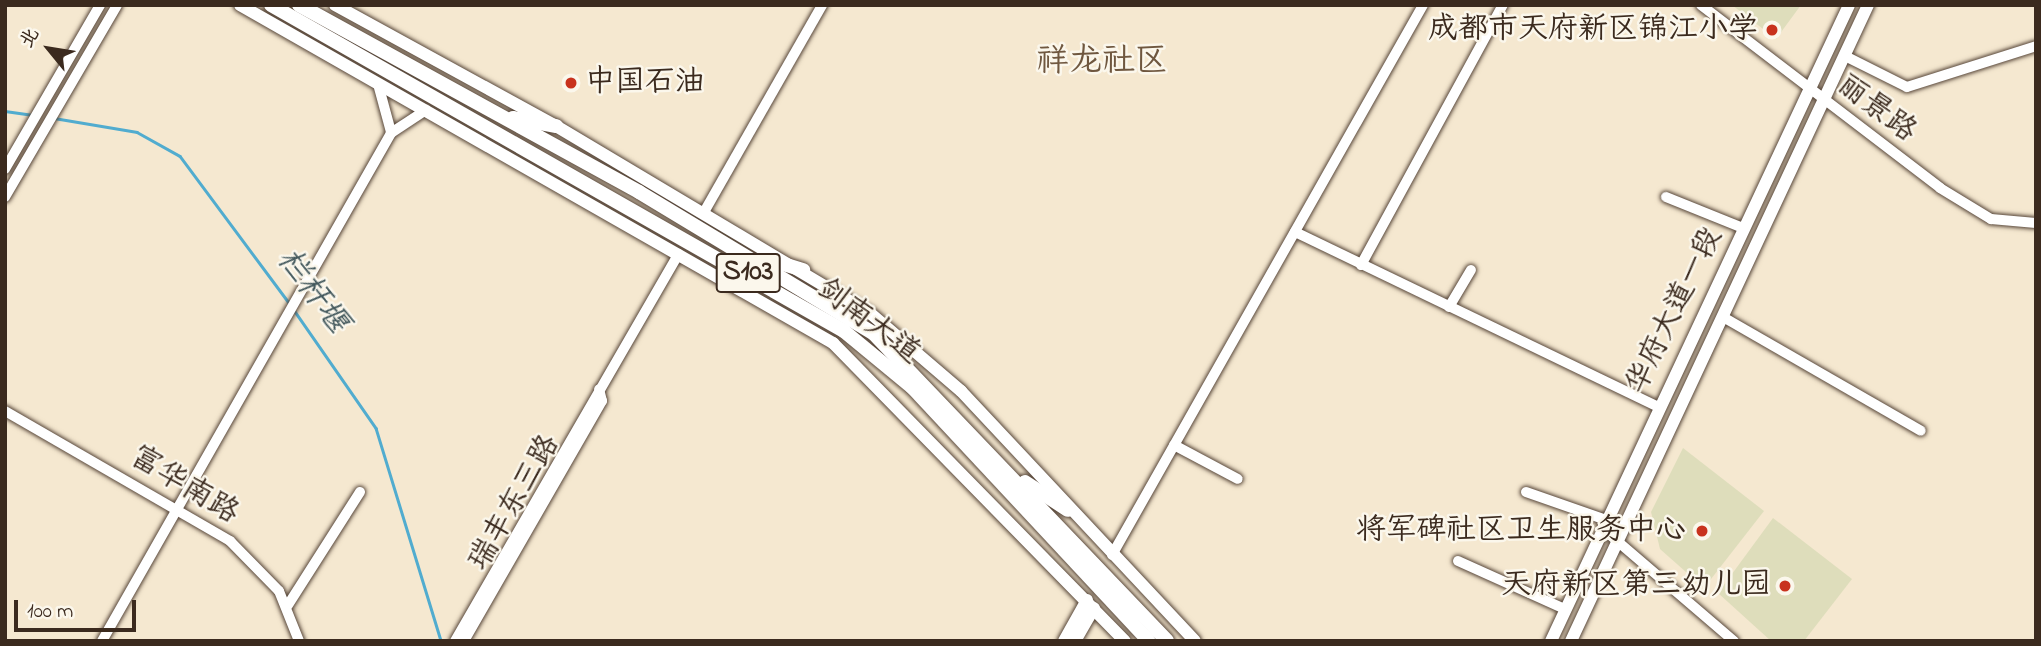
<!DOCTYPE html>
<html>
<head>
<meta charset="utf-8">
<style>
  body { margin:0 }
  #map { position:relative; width:2041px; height:646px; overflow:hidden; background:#f5e8d0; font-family:"Indie Flower","LXGW WenKai TC",sans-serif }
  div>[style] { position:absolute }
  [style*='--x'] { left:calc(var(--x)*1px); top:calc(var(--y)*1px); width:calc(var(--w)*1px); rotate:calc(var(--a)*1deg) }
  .built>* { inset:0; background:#deddbb }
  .stream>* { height:2.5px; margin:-1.25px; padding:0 1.25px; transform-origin:1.25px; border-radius:1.25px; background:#51accf }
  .roads { filter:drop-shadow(0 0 2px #574639) drop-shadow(0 0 2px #574639) }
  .minor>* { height:10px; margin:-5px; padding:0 5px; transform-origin:5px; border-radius:5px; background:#fff }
  .major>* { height:12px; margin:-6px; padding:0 6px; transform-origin:6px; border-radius:6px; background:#fff }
  .highway>* { height:14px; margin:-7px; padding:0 7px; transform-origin:7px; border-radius:7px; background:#fff }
  .dots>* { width:19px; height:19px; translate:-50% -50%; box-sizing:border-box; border:4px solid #fbf7ec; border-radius:50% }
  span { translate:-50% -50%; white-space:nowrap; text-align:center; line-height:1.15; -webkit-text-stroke:5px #fbf7ec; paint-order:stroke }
  .shield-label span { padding:2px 5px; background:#fbf7ec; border:2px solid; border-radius:5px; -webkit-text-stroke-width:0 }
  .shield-label { font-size:28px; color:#3b2a1e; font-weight:700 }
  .poi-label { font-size:30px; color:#3b2a1e }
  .right { translate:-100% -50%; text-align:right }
  .left { translate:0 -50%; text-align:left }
  .street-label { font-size:30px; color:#3b2a1e }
  .water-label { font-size:32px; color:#43585c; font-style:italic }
  .quarter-label { font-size:33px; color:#6f573f }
  .frame { position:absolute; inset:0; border:7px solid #3b2a1e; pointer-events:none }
  .north { position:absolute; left:14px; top:14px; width:70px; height:70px; -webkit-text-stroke:5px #fbf7ec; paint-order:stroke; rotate:300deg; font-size:19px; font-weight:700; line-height:28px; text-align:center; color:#3b2a1e }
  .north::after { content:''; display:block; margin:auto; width:24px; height:32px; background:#3b2a1e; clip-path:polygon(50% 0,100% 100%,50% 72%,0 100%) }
  .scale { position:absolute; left:14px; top:600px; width:122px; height:32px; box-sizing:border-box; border:4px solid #3b2a1e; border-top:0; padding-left:9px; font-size:21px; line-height:24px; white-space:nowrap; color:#3b2a1e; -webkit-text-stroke:5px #fbf7ec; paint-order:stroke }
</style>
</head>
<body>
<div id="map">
  <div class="built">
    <i style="clip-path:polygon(1732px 5px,1801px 5px,1776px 39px)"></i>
    <i style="clip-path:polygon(1683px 448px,1764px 511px,1704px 588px,1660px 549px,1651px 512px)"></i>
    <i style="clip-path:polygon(1773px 518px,1852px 579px,1804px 641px,1771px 641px,1718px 593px)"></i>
  </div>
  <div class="stream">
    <i style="--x:5;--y:111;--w:28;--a:8"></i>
    <i style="--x:54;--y:118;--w:84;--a:9.6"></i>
    <i style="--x:137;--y:132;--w:49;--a:29.2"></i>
    <i style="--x:180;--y:156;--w:184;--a:53.4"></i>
    <i style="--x:294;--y:310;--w:144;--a:55.2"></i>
    <i style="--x:376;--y:428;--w:223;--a:73"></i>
  </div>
  <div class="roads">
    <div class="minor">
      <i style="--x:1701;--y:5;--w:301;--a:37.4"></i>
      <i style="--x:1940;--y:188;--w:60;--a:31.3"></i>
      <i style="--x:1991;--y:219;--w:45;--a:5.1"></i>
      <i style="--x:1845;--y:56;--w:69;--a:26.6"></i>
      <i style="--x:1907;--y:87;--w:135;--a:-17.6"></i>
      <i style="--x:378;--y:84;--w:50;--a:74.8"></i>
      <i style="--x:5;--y:169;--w:190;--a:-59.9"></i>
      <i style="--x:5;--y:197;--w:222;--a:-59.7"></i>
      <i style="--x:1666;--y:197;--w:83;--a:21.9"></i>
      <i style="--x:703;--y:214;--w:241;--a:-60.3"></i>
      <i style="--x:1295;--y:232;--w:403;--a:25.7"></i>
      <i style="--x:1361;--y:265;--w:296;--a:-61.4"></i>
      <i style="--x:1449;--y:307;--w:43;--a:-59.3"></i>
      <i style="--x:1723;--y:317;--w:228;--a:29.9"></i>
      <i style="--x:5;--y:411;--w:260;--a:30"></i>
      <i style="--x:230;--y:541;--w:70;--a:45.6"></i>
      <i style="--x:279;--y:591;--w:54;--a:68.2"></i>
      <i style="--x:1174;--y:445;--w:72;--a:28"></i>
      <i style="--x:1526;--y:492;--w:85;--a:19.3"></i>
      <i style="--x:1602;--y:528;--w:174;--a:40.6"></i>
      <i style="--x:1112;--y:555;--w:632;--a:-60.51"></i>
      <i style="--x:1458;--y:561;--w:117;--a:24.2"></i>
      <i style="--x:288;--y:605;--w:134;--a:-57.5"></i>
      <i style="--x:102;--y:641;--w:584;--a:-60.36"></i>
      <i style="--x:391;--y:133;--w:42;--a:-33.3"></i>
      <i style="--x:455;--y:641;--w:447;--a:-60"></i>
      <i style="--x:464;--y:641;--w:277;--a:-60.1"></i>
      <i style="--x:602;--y:401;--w:12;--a:-104"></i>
    </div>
    <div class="major">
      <i style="--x:240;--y:5;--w:683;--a:29.68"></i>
      <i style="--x:833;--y:343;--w:417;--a:45.6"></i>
      <i style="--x:335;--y:5;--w:252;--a:28.7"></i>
      <i style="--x:556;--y:126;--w:365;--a:30.8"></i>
      <i style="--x:870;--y:313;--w:120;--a:40.6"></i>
      <i style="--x:961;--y:391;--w:342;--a:46.9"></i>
      <i style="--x:1064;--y:641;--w:47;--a:-60.7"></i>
      <i style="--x:1075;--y:641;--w:38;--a:-60"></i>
      <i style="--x:1551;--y:641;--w:702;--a:-64.89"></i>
      <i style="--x:1571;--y:641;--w:702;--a:-64.97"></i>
    </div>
    <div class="highway">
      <i style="--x:271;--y:5;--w:659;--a:29.64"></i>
      <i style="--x:844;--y:331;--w:89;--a:39.6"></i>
      <i style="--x:913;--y:388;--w:346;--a:47"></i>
      <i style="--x:299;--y:5;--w:388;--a:28.8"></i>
      <i style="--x:639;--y:192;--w:275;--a:31.1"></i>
      <i style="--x:874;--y:334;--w:424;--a:46.3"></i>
      <i style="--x:513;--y:118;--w:44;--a:10.5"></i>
      <i style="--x:767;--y:259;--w:38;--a:17"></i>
      <i style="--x:1025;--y:482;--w:51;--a:33.1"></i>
    </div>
  </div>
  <div class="dots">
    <i style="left:1772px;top:30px;background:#c8321e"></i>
    <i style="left:571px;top:83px;background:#c8321e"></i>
    <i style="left:1702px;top:531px;background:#c8321e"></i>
    <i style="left:1785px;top:586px;background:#c8321e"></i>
  </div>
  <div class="shield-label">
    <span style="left:748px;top:273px">S103</span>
  </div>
  <div class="poi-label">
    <span class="right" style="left:1758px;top:30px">成都市天府新区锦江小学</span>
    <span class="left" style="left:585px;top:83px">中国石油</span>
    <span class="right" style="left:1686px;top:531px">将军碑社区卫生服务中心</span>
    <span class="right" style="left:1771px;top:586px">天府新区第三幼儿园</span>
  </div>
  <div class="street-label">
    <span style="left:1876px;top:109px;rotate:37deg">丽景路</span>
    <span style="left:1675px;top:311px;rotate:-64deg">华府大道一段</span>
    <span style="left:868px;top:322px;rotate:37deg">剑南大道</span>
    <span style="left:184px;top:486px;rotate:31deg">富华南路</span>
    <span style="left:515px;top:503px;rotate:-60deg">瑞丰东三路</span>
  </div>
  <div class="water-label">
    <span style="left:311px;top:292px;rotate:53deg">栏杆堰</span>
  </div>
  <div class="quarter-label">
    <span style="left:1102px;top:63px">祥龙社区</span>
  </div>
  <div class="frame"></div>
  <div class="north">北</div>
  <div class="scale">100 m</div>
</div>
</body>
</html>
